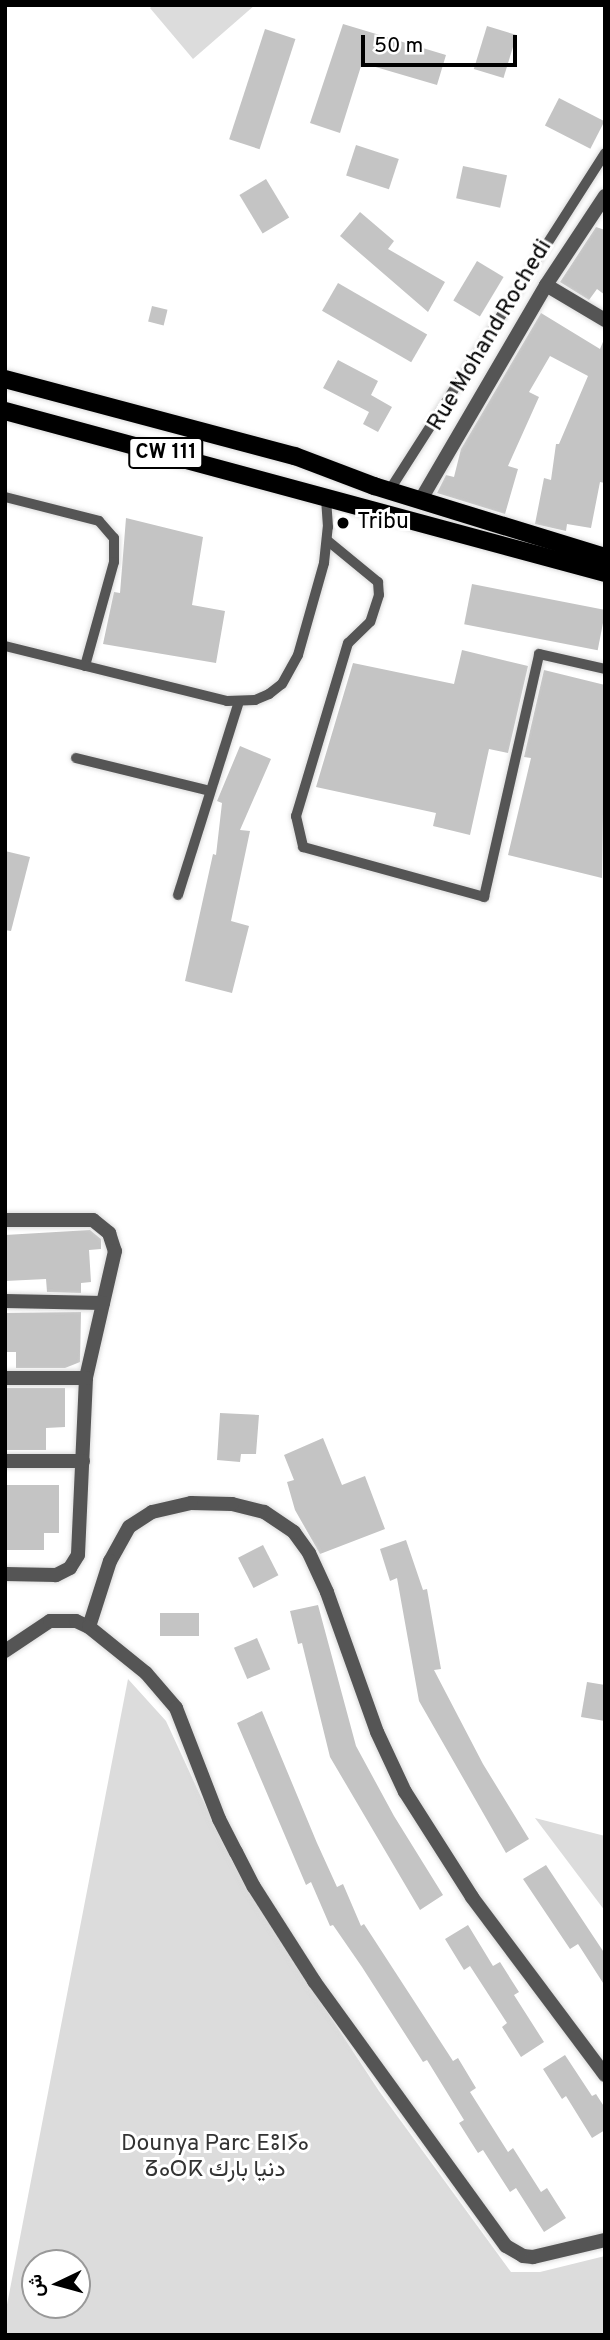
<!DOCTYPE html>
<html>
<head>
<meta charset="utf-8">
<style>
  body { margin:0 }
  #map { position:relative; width:610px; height:2340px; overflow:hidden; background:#fff; font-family:Overpass,Vazirmatn,"Noto Sans Tifinagh",sans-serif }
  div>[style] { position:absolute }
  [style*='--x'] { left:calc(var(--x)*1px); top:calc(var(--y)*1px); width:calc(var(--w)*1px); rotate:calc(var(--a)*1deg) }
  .green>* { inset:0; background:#dcdcdc }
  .building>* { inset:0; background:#c4c4c4; transform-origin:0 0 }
  .roads { filter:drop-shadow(0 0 2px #dbdbdb) drop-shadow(0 0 2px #dbdbdb) }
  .lane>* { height:10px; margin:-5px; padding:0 5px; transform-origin:5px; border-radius:5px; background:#555 }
  .street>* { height:14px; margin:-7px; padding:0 7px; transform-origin:7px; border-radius:7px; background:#555 }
  .primary>* { height:18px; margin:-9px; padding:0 9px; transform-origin:9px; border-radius:9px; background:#000 }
  .dots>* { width:19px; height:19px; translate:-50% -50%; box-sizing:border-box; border:4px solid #fff; border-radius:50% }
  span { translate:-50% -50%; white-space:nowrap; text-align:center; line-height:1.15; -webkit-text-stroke:6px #fff; paint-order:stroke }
  .shield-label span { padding:2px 5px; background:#fff; border:2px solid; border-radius:5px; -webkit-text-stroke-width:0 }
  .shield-label { font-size:21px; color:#000; font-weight:700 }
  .street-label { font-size:23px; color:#000 }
  .poi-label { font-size:23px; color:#000 }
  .left { translate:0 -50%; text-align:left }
  .park-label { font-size:23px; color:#333 }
  .frame { position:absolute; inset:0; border:7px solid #000; pointer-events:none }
  .north { position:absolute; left:21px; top:2249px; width:70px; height:70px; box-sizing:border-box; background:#fff; border:2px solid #999; border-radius:50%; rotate:265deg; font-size:19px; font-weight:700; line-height:28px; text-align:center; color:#000 }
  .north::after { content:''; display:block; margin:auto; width:24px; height:32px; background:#000; clip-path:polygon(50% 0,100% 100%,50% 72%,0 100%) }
  .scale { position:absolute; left:361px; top:35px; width:156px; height:32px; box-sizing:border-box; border:4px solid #000; border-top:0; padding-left:9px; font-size:21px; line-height:24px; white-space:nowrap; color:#000; -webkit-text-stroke:5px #fff; paint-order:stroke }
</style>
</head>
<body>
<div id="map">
  <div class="green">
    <i style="clip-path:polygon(153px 5px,255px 5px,193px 59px,150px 8px)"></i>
    <i style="clip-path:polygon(evenodd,128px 1679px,166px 1721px,201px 1797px,272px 1928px,379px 2091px,511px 2272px,540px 2272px,605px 2256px,605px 2335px,5px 2335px,5px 2315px,128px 1679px,35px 2263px,77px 2263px,77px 2305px,35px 2305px,35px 2263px)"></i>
    <i style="clip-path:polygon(535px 1818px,605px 1836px,605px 1911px)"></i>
  </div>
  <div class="building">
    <i style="clip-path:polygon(343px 24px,446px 55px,437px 85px,362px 63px,340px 133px,310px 123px)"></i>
    <i style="left:487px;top:26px;width:31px;height:45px;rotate:17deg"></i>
    <i style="left:265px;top:29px;width:32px;height:116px;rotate:18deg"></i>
    <i style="left:559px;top:98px;width:51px;height:31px;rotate:27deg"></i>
    <i style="left:356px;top:145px;width:45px;height:32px;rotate:18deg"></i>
    <i style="left:463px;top:166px;width:45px;height:33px;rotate:12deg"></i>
    <i style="left:266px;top:179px;width:45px;height:31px;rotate:59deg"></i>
    <i style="clip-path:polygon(360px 212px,394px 241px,388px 249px,445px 282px,428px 312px,340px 236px)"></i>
    <i style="clip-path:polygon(596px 227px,605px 230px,605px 295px,597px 289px,589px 300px,560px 282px)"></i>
    <i style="left:477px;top:261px;width:31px;height:46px;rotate:31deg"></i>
    <i style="left:338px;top:283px;width:103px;height:32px;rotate:30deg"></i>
    <i style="left:152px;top:306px;width:16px;height:16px;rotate:14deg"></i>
    <i style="clip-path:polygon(541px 313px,600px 349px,605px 337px,605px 483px,600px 482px,591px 528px,567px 524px,566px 531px,535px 524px,544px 478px,551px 480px,556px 444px,559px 444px,588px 376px,550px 356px,529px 392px,539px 397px,508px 466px,518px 469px,505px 514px,437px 493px,446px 475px,454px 477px,461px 449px)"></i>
    <i style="clip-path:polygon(338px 360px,378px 381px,371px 395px,392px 407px,378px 432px,363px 424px,369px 412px,323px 388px)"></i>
    <i style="clip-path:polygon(126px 518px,203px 537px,192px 605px,225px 611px,216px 663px,103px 644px,114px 592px,120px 593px)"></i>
    <i style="left:472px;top:584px;width:136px;height:41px;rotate:11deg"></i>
    <i style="clip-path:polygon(462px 650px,528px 666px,508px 753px,489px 749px,470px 835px,433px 826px,436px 813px,316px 787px,353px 663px,454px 684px)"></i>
    <i style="clip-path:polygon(544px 670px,605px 685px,602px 878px,508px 855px,531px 758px,524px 757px)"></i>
    <i style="clip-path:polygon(240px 746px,271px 759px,240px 830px,250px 831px,231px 921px,249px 926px,232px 993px,185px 981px,213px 854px,216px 855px,222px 803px,217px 801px)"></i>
    <i style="clip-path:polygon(5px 851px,30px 857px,11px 931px,5px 930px)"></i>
    <i style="clip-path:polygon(90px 1230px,101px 1239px,101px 1249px,89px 1250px,91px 1282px,81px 1283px,81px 1293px,47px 1292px,46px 1279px,5px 1281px,5px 1235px)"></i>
    <i style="clip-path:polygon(81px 1312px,80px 1362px,65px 1368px,16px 1368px,16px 1352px,5px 1352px,5px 1313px)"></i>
    <i style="clip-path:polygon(5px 1388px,65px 1388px,65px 1427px,46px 1428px,46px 1450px,5px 1450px)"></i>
    <i style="clip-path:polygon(220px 1413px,259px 1415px,256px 1454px,241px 1454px,240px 1462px,217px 1460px)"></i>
    <i style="clip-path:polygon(323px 1438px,342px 1485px,365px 1476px,385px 1529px,320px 1554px,295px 1510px,287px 1482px,294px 1480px,284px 1455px)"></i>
    <i style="clip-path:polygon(5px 1485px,59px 1485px,59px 1533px,44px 1533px,44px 1550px,5px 1550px)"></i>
    <i style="clip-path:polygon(406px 1540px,423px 1590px,427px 1589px,441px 1669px,434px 1670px,483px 1764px,529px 1839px,506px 1853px,419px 1701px,397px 1578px,390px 1581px,380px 1549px)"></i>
    <i style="left:263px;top:1545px;width:34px;height:28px;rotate:63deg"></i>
    <i style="clip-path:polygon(318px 1605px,356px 1746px,394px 1816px,443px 1895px,420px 1910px,330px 1757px,302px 1643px,298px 1644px,290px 1611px)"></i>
    <i style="left:160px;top:1613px;width:39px;height:23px"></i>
    <i style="left:257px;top:1638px;width:34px;height:25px;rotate:67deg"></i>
    <i style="clip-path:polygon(587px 1682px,605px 1685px,605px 1721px,581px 1717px)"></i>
    <i style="clip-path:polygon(262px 1711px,317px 1843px,337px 1887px,343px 1884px,361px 1926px,364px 1924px,453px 2061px,458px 2058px,476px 2088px,470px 2092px,508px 2152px,513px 2148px,541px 2192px,547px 2188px,566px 2218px,544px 2232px,516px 2188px,510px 2192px,483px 2150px,478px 2153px,459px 2123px,464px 2120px,427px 2060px,423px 2062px,362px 1967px,333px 1925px,330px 1926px,311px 1882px,306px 1885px,237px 1723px)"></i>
    <i style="clip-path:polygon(546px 1865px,605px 1954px,605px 1986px,578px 1944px,570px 1949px,523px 1879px)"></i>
    <i style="clip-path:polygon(468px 1925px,493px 1966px,500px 1962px,519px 1992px,514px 1995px,544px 2042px,521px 2057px,502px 2027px,507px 2023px,470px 1966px,464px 1970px,445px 1939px)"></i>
    <i style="clip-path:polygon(565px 2055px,592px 2096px,596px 2094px,605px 2108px,605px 2130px,592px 2138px,566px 2096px,562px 2099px,543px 2069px)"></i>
  </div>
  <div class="roads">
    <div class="lane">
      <i style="--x:389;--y:491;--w:401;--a:-57.4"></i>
      <i style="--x:5;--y:497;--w:97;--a:14.3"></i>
      <i style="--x:99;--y:521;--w:23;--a:49"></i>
      <i style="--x:114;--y:538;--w:24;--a:90"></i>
      <i style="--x:114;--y:562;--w:108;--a:105.6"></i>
      <i style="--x:328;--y:541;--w:65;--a:39.4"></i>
      <i style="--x:378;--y:582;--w:13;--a:86"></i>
      <i style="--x:379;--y:595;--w:28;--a:108"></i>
      <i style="--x:370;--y:622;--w:30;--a:136"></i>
      <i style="--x:348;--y:643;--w:181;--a:106.7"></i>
      <i style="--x:296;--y:816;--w:32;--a:77"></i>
      <i style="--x:303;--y:847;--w:188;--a:15.4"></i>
      <i style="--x:484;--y:897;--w:249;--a:-77.2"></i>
      <i style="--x:539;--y:654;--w:68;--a:12.8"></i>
      <i style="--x:5;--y:646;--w:229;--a:13.9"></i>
      <i style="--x:227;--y:701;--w:28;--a:-2"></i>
      <i style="--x:255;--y:700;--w:15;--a:-23"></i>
      <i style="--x:269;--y:694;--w:16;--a:-38"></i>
      <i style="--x:282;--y:684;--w:33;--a:-61"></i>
      <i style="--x:298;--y:655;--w:96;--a:-74.2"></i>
      <i style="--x:324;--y:563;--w:36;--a:-84"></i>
      <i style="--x:328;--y:527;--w:29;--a:-94"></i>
      <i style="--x:76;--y:758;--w:138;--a:13.8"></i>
      <i style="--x:178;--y:895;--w:202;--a:-72.5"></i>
    </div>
    <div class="street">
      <i style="--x:546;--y:285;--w:69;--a:30.7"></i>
      <i style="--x:420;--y:501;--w:250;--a:-59.7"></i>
      <i style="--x:546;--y:285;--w:107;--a:-56.5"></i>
      <i style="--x:5;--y:1220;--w:88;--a:0"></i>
      <i style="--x:93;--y:1220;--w:21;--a:39"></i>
      <i style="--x:109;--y:1233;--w:19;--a:72"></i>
      <i style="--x:115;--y:1251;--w:130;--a:102.9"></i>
      <i style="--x:86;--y:1378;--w:177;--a:92.6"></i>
      <i style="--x:78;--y:1555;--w:15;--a:122"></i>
      <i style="--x:70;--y:1568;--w:16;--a:153"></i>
      <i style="--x:56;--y:1575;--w:51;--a:-178.9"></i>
      <i style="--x:5;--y:1301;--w:98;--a:1.2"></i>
      <i style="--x:5;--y:1378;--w:81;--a:0"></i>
      <i style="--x:5;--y:1461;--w:78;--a:0"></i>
      <i style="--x:5;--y:1651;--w:54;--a:-33.7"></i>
      <i style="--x:50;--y:1621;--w:26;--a:0"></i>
      <i style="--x:76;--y:1621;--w:14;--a:25"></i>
      <i style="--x:605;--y:2075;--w:222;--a:-126.8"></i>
      <i style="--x:472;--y:1897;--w:125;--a:-122.5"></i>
      <i style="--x:405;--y:1792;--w:66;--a:-115"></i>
      <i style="--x:377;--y:1732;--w:149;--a:-109.7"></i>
      <i style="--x:327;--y:1592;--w:43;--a:-114.8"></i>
      <i style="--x:309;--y:1553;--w:26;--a:-126"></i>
      <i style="--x:294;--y:1532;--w:36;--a:-146"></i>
      <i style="--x:264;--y:1512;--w:33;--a:-166"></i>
      <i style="--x:232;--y:1504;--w:41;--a:-178.6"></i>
      <i style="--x:191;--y:1503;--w:40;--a:167"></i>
      <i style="--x:152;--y:1512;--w:27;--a:147"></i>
      <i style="--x:129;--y:1527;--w:39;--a:119"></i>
      <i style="--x:110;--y:1561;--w:69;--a:107.7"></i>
      <i style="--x:89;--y:1627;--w:73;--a:38.9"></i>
      <i style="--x:146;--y:1673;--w:46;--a:49.4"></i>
      <i style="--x:176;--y:1708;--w:119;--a:68.8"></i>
      <i style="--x:219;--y:1819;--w:37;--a:63"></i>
      <i style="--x:236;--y:1852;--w:39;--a:63"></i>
      <i style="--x:254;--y:1887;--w:112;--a:57.4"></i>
      <i style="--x:314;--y:1981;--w:327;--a:54.1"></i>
      <i style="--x:506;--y:2246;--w:20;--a:30"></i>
      <i style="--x:523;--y:2256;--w:10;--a:6"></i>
      <i style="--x:533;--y:2257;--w:74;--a:-13.3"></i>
    </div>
    <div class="primary">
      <i style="--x:5;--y:379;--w:300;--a:14.9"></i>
      <i style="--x:295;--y:456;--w:85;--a:20.8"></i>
      <i style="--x:374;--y:486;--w:242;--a:17.1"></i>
      <i style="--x:5;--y:411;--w:621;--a:15.11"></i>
    </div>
  </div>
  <div class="dots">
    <i style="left:343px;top:523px;background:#000"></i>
  </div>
  <div class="shield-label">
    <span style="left:166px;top:453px">CW 111</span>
  </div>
  <div class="street-label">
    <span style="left:491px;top:336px;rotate:-59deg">Rue Mohand Rochedi</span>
  </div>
  <div class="poi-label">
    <span class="left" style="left:357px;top:523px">Tribu</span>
  </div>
  <div class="park-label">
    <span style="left:215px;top:2158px">Dounya Parc ⴹⵓⵏⵢⴰ<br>ⵒⴰⵔⴽ دنيا بارك</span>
  </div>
  <div class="frame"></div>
  <div class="north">ش</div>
  <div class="scale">50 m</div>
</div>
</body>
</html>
